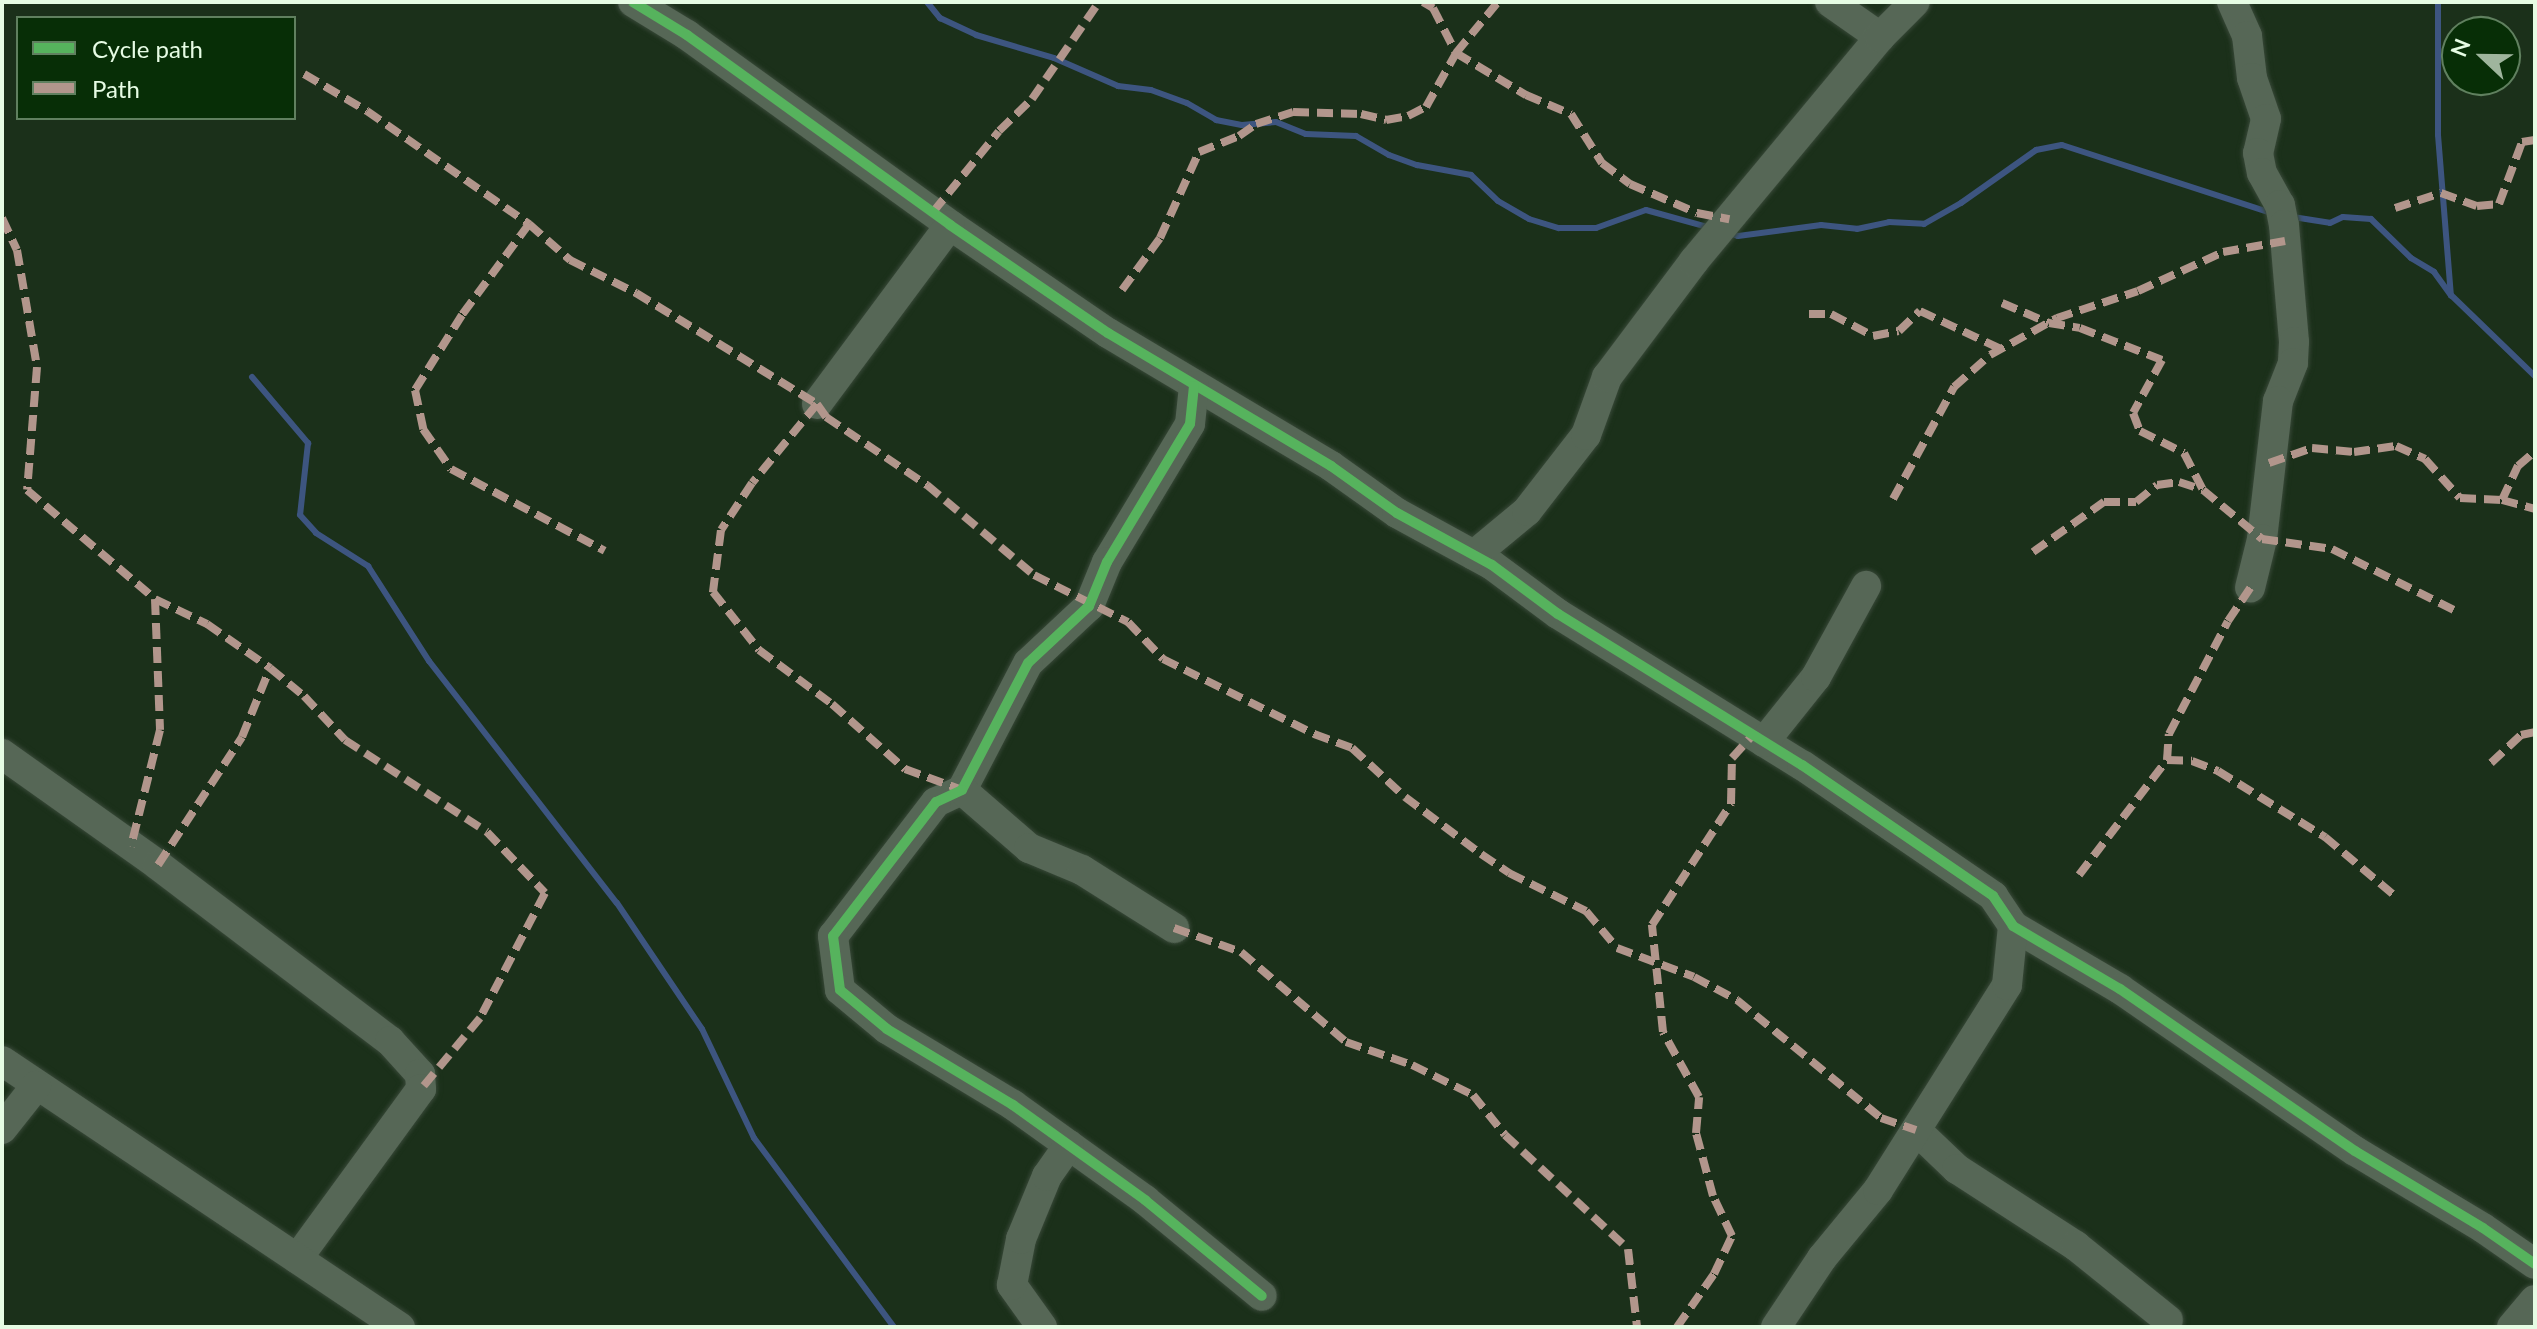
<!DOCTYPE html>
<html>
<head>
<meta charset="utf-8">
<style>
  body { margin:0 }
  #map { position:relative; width:2537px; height:1329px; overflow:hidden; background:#1b301a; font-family:Lato,sans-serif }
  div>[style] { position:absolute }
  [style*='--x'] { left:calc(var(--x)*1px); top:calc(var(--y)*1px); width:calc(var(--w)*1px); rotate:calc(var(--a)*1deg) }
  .stream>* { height:6px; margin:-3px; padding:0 3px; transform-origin:3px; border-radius:3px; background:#3d5580 }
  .roads { filter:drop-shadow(0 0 2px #384838) drop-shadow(0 0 2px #384838) }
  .minor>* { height:30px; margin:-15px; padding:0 15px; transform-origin:15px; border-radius:15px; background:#566756 }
  .quiet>* { height:8px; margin-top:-4px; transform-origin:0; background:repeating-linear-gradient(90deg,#b2968c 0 16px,transparent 0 24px) }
  .cycleway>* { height:10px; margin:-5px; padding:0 5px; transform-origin:5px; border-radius:5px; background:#56b35d }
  span { translate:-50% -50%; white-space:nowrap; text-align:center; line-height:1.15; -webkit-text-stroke:8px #072e06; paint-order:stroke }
  .frame { position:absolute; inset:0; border:4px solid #e6fce4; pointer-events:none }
  .legend { position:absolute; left:16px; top:16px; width:280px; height:104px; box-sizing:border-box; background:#072e06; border:2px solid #60805f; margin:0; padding:10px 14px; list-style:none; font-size:24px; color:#e6fce4 }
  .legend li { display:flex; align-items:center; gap:16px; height:40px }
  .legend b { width:40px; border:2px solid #60805f }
  .north { position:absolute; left:2441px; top:16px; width:80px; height:80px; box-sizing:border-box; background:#072e06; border:2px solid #60805f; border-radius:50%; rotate:292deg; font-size:22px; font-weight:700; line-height:32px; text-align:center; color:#e6fce4 }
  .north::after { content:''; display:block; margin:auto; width:28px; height:36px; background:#9fb59d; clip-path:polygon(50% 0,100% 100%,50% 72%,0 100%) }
</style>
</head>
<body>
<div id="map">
  <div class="stream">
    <i style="--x:927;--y:2;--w:21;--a:51"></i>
    <i style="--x:940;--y:18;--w:40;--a:25"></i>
    <i style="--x:976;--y:35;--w:81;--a:16.4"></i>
    <i style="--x:1054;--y:58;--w:70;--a:23.6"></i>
    <i style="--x:1118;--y:86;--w:33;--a:7"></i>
    <i style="--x:1151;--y:90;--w:38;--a:20"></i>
    <i style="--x:1187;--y:103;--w:34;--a:30"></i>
    <i style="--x:1216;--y:120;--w:26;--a:11"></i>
    <i style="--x:1242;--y:125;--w:34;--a:-5"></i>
    <i style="--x:1276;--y:122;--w:32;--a:22"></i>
    <i style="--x:1306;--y:134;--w:50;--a:2.3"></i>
    <i style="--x:1356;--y:136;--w:38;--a:30"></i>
    <i style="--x:1389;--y:155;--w:30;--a:20"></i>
    <i style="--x:1417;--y:165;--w:55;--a:10.5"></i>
    <i style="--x:1471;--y:175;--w:37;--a:44"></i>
    <i style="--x:1498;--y:201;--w:36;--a:30"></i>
    <i style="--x:1529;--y:219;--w:31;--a:17"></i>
    <i style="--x:1559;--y:228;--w:37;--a:0"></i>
    <i style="--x:1596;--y:228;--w:53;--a:-19.8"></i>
    <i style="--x:1646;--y:210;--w:67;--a:15.5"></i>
    <i style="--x:2438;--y:2;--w:133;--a:90"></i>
    <i style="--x:2438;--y:135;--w:161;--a:85.4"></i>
    <i style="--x:2451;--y:295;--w:117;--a:44"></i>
    <i style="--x:2293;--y:217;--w:37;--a:9"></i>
    <i style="--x:2330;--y:223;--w:14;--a:-25"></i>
    <i style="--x:2343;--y:217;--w:28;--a:4"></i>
    <i style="--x:2371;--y:219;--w:56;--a:44.3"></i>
    <i style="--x:2411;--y:258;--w:27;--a:31"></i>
    <i style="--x:2434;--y:272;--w:29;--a:54"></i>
    <i style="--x:1729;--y:233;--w:9;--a:18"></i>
    <i style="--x:1738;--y:236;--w:84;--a:-7.5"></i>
    <i style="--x:1821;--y:225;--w:36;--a:6"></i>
    <i style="--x:1857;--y:229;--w:33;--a:-12"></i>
    <i style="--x:1889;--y:222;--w:35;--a:3"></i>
    <i style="--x:1924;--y:224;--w:43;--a:-29.6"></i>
    <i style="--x:1961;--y:203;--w:92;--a:-35.2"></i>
    <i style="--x:2036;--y:150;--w:26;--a:-11"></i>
    <i style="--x:2062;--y:145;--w:223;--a:18"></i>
    <i style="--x:252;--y:377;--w:87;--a:49.7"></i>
    <i style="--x:308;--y:443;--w:72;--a:96.3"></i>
    <i style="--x:300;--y:515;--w:24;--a:48"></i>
    <i style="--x:316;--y:533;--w:62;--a:32.4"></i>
    <i style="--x:368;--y:566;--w:113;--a:57.3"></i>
    <i style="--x:429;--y:661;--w:306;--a:52.2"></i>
    <i style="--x:617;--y:903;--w:152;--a:56"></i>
    <i style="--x:702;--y:1029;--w:121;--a:64.5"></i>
    <i style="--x:754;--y:1138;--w:235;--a:53.5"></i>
  </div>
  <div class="roads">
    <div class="minor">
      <i style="--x:633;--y:2;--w:63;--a:31.4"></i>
      <i style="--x:687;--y:35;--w:324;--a:35.8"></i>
      <i style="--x:950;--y:225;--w:191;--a:34.4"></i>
      <i style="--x:1108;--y:333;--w:260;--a:30.8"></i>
      <i style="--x:1331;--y:466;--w:81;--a:35.5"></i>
      <i style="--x:1397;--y:513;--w:108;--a:28.7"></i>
      <i style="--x:1492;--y:565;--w:82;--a:36.6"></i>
      <i style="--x:1558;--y:614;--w:287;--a:31.8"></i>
      <i style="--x:1802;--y:765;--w:232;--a:34.4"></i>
      <i style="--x:1993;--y:896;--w:36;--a:56"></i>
      <i style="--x:2013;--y:926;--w:124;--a:30.5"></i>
      <i style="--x:2120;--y:989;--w:285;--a:34.6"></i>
      <i style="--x:2355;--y:1151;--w:149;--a:31"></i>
      <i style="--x:2483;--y:1228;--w:63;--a:34.7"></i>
      <i style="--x:1830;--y:2;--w:61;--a:35"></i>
      <i style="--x:2232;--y:2;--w:37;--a:66"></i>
      <i style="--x:2247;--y:36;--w:42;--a:83.2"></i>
      <i style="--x:2252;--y:78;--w:43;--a:71.1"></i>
      <i style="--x:2266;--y:119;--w:35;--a:103"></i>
      <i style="--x:2258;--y:153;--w:20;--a:79"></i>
      <i style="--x:2262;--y:173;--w:37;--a:61"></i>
      <i style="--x:2280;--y:205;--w:20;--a:79"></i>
      <i style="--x:2284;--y:225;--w:117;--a:85.1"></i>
      <i style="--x:2294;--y:342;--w:21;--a:93"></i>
      <i style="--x:2293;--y:363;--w:41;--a:111.5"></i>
      <i style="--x:2278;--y:401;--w:139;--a:96.6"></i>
      <i style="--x:2262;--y:539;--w:50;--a:103.8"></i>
      <i style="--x:1194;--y:386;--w:38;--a:96"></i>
      <i style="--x:1190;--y:424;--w:161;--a:121"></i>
      <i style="--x:1107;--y:562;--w:48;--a:112.2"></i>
      <i style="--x:1089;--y:606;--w:83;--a:136.9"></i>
      <i style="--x:1028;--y:663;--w:143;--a:117.5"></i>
      <i style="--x:962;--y:790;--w:29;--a:155"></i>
      <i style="--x:936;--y:802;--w:169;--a:127.5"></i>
      <i style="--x:833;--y:936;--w:54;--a:82.6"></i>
      <i style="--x:840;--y:990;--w:61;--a:39.7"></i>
      <i style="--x:887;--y:1029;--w:147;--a:31.1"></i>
      <i style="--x:1013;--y:1105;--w:163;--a:35.7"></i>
      <i style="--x:1145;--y:1200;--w:151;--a:39.4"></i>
      <i style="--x:817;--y:404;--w:223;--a:-53.4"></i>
      <i style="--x:1474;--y:555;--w:69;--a:-39.7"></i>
      <i style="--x:1527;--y:511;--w:96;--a:-52.2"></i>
      <i style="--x:1586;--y:435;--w:62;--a:-70.1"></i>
      <i style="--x:1607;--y:377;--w:145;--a:-53.1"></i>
      <i style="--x:1694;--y:261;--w:291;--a:-50.3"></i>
      <i style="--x:1880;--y:37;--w:49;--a:-45"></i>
      <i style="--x:1764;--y:742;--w:83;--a:-51.3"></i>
      <i style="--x:1816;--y:677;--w:104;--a:-61.2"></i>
      <i style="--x:2;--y:754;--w:191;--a:35.4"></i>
      <i style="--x:158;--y:865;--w:291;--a:37.2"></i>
      <i style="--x:390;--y:1041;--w:45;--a:47.7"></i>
      <i style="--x:420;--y:1074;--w:15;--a:86"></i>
      <i style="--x:421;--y:1089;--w:210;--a:126.1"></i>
      <i style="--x:962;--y:790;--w:89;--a:40.9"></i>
      <i style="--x:1029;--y:848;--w:57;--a:22.5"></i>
      <i style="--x:1082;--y:870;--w:109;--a:32.2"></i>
      <i style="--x:2;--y:1061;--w:479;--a:33.8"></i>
      <i style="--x:2;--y:1129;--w:55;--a:-51.7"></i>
      <i style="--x:1916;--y:1130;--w:57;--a:43.6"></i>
      <i style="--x:1957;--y:1169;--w:142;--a:32.9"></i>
      <i style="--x:2076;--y:1246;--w:118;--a:38.8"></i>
      <i style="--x:1042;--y:1327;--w:52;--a:-125.5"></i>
      <i style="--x:1012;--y:1285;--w:47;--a:-78.9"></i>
      <i style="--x:1021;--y:1239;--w:68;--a:-67.6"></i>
      <i style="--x:1047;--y:1176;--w:38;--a:-55"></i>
      <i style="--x:1776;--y:1327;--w:83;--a:-56.3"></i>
      <i style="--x:1822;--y:1258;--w:88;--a:-50.5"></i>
      <i style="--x:1878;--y:1190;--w:242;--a:-57.8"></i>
      <i style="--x:2007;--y:985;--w:59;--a:-84.2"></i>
      <i style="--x:2512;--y:1327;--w:35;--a:-50"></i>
    </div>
  </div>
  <div class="quiet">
    <i style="--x:1423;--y:2;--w:12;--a:31"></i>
    <i style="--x:1433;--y:8;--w:51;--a:62.9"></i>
    <i style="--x:1456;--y:53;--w:66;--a:-50.5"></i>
    <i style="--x:304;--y:74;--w:73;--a:30.4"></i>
    <i style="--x:367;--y:111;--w:198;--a:34.9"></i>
    <i style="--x:529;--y:224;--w:55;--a:41.3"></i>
    <i style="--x:570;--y:260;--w:74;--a:26.6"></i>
    <i style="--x:636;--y:293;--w:212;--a:31.5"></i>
    <i style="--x:817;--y:404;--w:16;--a:55"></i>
    <i style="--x:826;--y:417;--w:122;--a:34"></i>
    <i style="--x:927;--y:485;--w:140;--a:40.1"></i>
    <i style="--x:1034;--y:575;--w:105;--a:26.6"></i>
    <i style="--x:1128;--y:622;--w:51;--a:46.6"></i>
    <i style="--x:1163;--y:659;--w:169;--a:26.4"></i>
    <i style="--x:1314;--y:734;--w:40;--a:20.2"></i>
    <i style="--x:1352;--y:748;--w:72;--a:42.8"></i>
    <i style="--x:1405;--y:797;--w:95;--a:36.9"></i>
    <i style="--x:1481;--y:854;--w:34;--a:34"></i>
    <i style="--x:1509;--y:873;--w:86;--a:26.3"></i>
    <i style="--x:1586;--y:911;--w:48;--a:50"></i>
    <i style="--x:1617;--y:948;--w:82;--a:20.6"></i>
    <i style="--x:1694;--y:977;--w:49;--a:28.1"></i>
    <i style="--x:1737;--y:1000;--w:186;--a:39.3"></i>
    <i style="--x:1881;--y:1118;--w:37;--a:19"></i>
    <i style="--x:2395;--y:208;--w:48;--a:-18.1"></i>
    <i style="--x:2441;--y:193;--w:38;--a:20"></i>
    <i style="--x:2477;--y:206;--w:22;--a:-5"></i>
    <i style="--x:2499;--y:204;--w:66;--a:-69.6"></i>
    <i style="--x:2522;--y:142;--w:13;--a:-9"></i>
    <i style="--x:933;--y:212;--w:104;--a:-50.8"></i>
    <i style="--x:999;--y:131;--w:46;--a:-44.1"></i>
    <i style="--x:1032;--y:99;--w:118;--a:-55.4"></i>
    <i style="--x:2;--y:218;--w:35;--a:65"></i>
    <i style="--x:17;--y:250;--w:119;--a:80.3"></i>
    <i style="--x:37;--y:367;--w:123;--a:94.6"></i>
    <i style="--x:27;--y:490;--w:168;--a:40.4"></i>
    <i style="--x:155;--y:599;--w:131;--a:87.8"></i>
    <i style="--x:160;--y:730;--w:120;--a:104"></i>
    <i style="--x:529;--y:224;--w:113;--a:126.4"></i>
    <i style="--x:462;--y:315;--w:89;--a:122.1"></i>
    <i style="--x:415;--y:390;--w:40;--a:78"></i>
    <i style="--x:423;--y:429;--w:49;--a:55"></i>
    <i style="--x:451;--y:469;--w:174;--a:28"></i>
    <i style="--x:1122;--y:290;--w:64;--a:-53.8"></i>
    <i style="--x:1160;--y:238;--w:94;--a:-65.6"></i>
    <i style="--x:1199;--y:152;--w:43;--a:-21.8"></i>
    <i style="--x:1239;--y:136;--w:21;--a:-35"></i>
    <i style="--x:1256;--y:124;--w:39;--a:-18"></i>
    <i style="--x:1293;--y:112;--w:68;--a:1.7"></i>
    <i style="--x:1361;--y:114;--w:26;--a:13"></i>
    <i style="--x:1386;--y:120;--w:22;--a:-10"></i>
    <i style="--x:1408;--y:116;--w:20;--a:-27"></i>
    <i style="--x:1426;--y:107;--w:62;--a:-60.9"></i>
    <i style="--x:1456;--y:53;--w:82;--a:31"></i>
    <i style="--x:1526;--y:95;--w:49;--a:22.9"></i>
    <i style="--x:1571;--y:114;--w:58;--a:57.7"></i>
    <i style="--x:1602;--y:163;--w:35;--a:37"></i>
    <i style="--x:1630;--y:184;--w:73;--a:23.4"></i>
    <i style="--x:1697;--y:213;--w:33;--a:11"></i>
    <i style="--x:2002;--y:303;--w:51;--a:23.1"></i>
    <i style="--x:2049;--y:323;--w:31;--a:9"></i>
    <i style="--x:2080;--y:328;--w:88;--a:21.3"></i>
    <i style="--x:2162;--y:360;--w:60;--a:118.7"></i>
    <i style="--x:2133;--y:413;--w:19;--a:69"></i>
    <i style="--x:2140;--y:431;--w:49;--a:26.6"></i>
    <i style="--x:2184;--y:453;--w:42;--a:62.8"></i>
    <i style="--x:1809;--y:314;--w:22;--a:0"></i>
    <i style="--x:1831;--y:314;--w:47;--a:27.6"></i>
    <i style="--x:1873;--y:336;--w:26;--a:-11"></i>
    <i style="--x:1899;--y:331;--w:29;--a:-44"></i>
    <i style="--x:1920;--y:311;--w:89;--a:25.1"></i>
    <i style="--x:817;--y:404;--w:102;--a:129.4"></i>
    <i style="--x:752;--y:483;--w:56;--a:123.4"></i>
    <i style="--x:721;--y:530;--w:63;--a:97.4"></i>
    <i style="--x:713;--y:592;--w:74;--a:51.6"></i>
    <i style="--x:759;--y:650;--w:91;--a:36.5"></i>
    <i style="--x:832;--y:704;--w:98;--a:41.7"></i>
    <i style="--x:905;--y:769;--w:61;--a:20.2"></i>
    <i style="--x:2269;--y:463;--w:46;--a:-19.2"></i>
    <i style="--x:2312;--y:448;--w:42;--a:5.4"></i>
    <i style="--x:2354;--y:452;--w:42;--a:-8.1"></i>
    <i style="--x:2396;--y:446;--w:32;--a:24"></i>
    <i style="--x:2425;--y:459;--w:52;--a:48.1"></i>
    <i style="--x:2460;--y:498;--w:42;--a:2.7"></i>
    <i style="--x:2502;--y:500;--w:34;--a:15"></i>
    <i style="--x:1893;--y:499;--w:128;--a:-61.4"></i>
    <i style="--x:1954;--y:387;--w:48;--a:-41.6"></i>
    <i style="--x:1990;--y:355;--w:77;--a:-28.9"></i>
    <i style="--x:2057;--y:318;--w:85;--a:-18.4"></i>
    <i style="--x:2138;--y:291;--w:94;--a:-24.6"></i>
    <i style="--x:2223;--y:252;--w:63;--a:-10.1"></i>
    <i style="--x:2502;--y:500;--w:38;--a:-65"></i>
    <i style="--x:2518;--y:466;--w:23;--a:-41"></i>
    <i style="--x:2033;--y:552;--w:87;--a:-35.2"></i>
    <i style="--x:2104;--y:502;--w:32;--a:0"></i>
    <i style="--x:2136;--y:502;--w:27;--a:-39"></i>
    <i style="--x:2157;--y:485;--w:22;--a:-8"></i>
    <i style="--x:2179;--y:482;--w:25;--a:18"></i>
    <i style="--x:2203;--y:490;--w:77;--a:39.7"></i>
    <i style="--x:2262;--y:539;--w:71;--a:8.1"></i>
    <i style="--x:2332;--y:549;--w:136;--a:26.6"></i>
    <i style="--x:155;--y:599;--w:58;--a:25.7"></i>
    <i style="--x:207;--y:624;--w:77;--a:34.9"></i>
    <i style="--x:270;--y:668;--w:44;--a:39.5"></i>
    <i style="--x:304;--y:696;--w:60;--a:47"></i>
    <i style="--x:345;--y:740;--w:169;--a:32.9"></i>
    <i style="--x:487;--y:832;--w:84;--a:46.4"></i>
    <i style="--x:545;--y:893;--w:141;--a:117.5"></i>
    <i style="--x:480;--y:1018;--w:92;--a:129.7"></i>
    <i style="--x:2167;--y:760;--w:26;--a:-86"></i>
    <i style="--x:2169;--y:734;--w:127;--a:-62.4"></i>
    <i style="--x:2228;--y:621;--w:40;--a:-56"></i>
    <i style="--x:2491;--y:763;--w:41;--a:-43"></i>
    <i style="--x:2521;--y:735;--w:14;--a:-12"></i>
    <i style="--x:158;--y:865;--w:153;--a:-56.7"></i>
    <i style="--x:242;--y:737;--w:74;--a:-67.9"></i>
    <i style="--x:2079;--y:875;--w:145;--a:-52.6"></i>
    <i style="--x:2167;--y:760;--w:25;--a:2"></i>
    <i style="--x:2192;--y:761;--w:28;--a:21"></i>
    <i style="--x:2218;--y:771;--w:126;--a:31.7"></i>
    <i style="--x:2325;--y:837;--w:92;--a:40.1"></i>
    <i style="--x:1174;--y:928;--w:71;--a:19.7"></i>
    <i style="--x:1241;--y:952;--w:138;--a:40.6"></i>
    <i style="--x:1346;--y:1042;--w:70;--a:19.2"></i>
    <i style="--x:1412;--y:1065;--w:68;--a:26.2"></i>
    <i style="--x:1473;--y:1095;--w:51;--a:51.3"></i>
    <i style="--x:1505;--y:1135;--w:168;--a:42.8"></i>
    <i style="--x:1628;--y:1249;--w:79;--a:83.4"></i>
    <i style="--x:1677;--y:1327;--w:65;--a:-55.1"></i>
    <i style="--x:1714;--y:1274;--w:42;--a:-64.7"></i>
    <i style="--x:1732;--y:1236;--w:44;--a:-115.4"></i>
    <i style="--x:1713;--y:1196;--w:65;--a:-105.1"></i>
    <i style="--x:1696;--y:1133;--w:36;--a:-85"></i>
    <i style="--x:1699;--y:1097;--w:74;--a:-119"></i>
    <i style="--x:1663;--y:1032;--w:108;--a:-95.9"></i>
    <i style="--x:1652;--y:925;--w:145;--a:-56.9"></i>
    <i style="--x:1731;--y:804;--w:46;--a:-88.8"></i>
    <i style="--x:1732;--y:758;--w:31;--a:-48"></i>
  </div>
  <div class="cycleway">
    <i style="--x:633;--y:2;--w:63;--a:31.4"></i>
    <i style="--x:687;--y:35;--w:324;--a:35.8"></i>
    <i style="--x:950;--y:225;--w:191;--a:34.4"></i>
    <i style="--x:1108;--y:333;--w:260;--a:30.8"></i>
    <i style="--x:1331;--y:466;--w:81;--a:35.5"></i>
    <i style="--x:1397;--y:513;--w:108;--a:28.7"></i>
    <i style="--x:1492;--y:565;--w:82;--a:36.6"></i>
    <i style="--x:1558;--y:614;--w:287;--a:31.8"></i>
    <i style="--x:1802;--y:765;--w:232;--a:34.4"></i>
    <i style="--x:1993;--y:896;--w:36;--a:56"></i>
    <i style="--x:2013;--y:926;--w:124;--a:30.5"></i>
    <i style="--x:2120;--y:989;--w:285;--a:34.6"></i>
    <i style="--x:2355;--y:1151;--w:149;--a:31"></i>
    <i style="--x:2483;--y:1228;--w:63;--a:34.7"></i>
    <i style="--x:1194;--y:386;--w:38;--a:96"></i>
    <i style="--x:1190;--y:424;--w:161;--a:121"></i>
    <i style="--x:1107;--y:562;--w:48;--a:112.2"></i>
    <i style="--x:1089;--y:606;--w:83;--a:136.9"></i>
    <i style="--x:1028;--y:663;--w:143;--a:117.5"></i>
    <i style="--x:962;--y:790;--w:29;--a:155"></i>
    <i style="--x:936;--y:802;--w:169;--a:127.5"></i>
    <i style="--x:833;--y:936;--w:54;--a:82.6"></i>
    <i style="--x:840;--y:990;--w:61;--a:39.7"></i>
    <i style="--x:887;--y:1029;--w:147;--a:31.1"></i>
    <i style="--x:1013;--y:1105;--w:163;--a:35.7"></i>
    <i style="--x:1145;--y:1200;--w:151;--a:39.4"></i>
  </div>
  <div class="frame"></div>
  <ul class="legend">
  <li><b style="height:10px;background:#56b35d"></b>Cycle path</li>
  <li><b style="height:10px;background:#b2968c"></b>Path</li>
  </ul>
  <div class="north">N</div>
</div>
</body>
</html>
